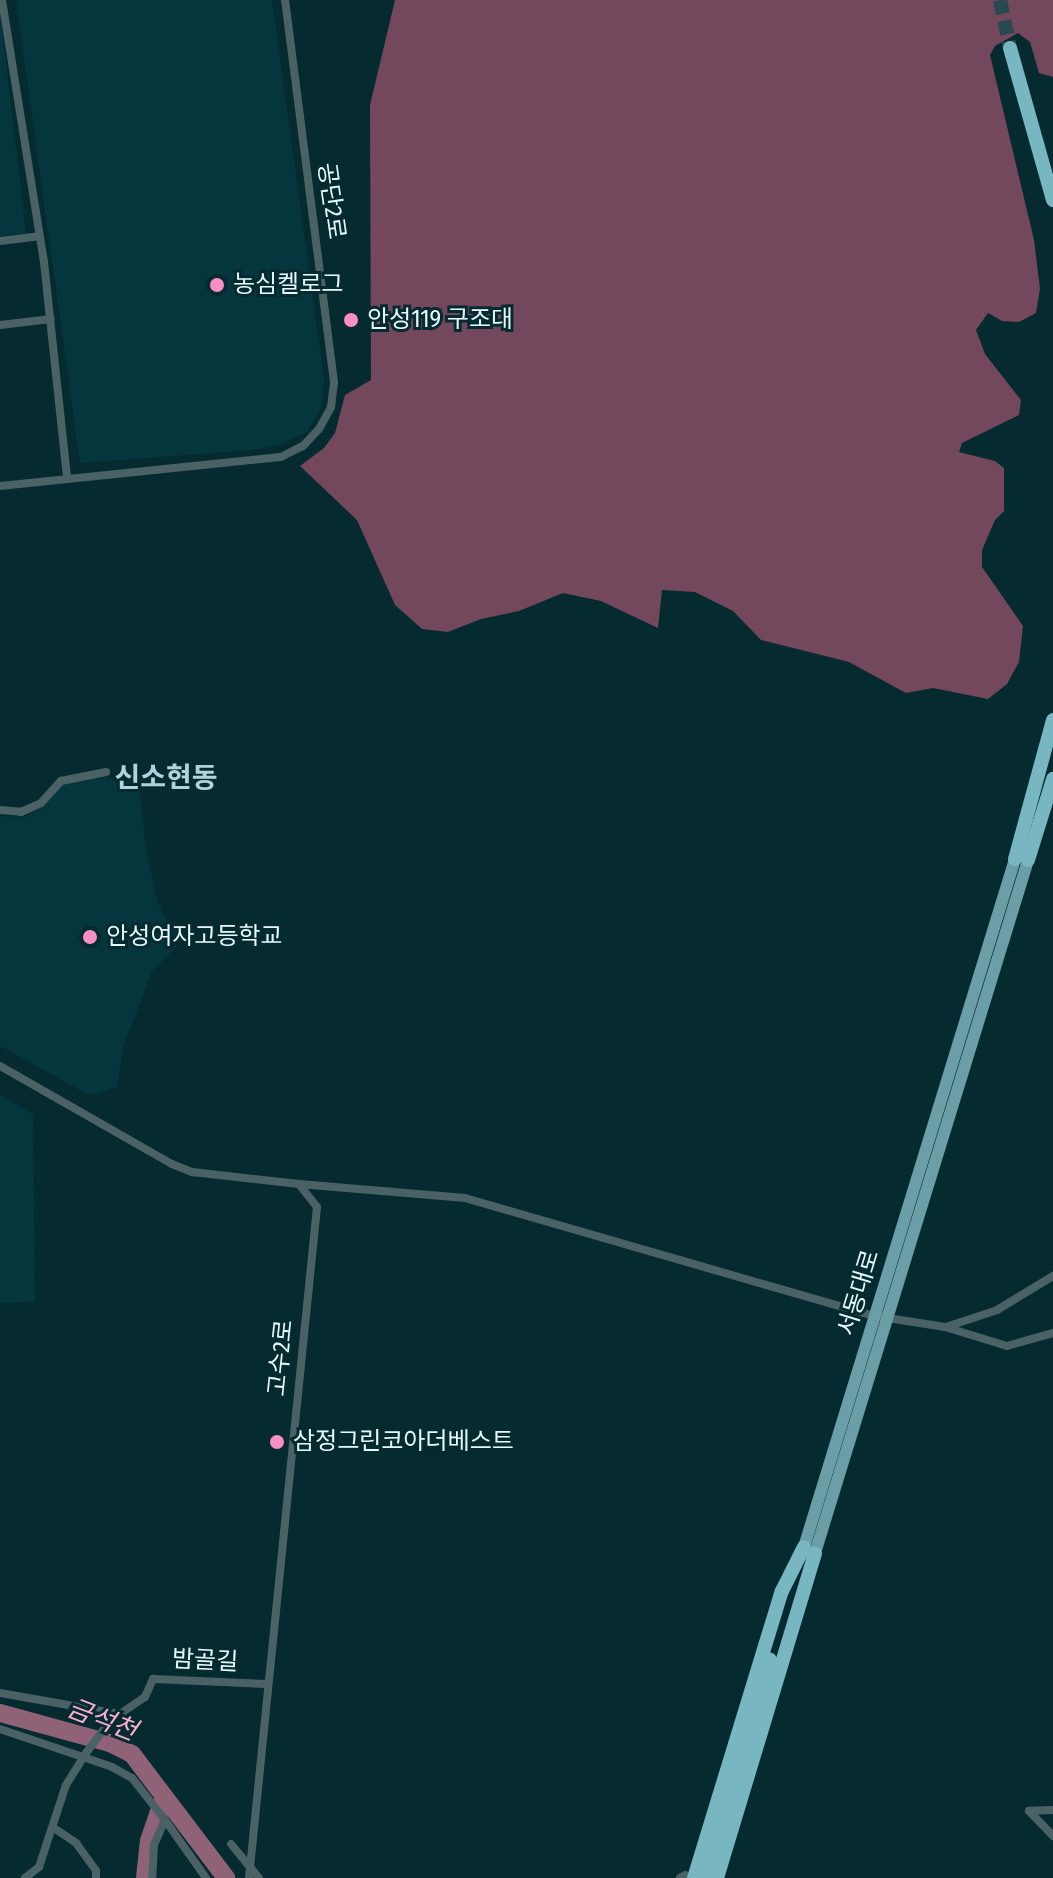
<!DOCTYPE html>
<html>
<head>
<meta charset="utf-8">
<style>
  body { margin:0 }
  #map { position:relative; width:1053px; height:1878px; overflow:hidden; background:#052a30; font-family:"Fira Sans Condensed","Noto Sans KR",sans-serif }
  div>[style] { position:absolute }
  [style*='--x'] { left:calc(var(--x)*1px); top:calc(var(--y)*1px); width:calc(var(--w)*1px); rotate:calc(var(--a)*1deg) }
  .built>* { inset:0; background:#05363e }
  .forest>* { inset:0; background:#73485c }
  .river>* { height:18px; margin:-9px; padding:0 9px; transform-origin:9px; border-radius:9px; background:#8f6277 }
  .highway-tunnel>* { height:14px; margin-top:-7px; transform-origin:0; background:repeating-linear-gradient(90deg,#27494f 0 14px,transparent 0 21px) }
  .street>* { height:8px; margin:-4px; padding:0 4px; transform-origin:4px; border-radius:4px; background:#4a6266 }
  .primary>* { height:12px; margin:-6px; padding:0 6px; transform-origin:6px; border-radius:6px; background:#6c9ea7 }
  .highway>* { height:14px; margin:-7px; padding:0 7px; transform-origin:7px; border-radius:7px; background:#78b6c1 }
  .dots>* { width:22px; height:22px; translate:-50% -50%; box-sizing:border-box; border:4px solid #052a30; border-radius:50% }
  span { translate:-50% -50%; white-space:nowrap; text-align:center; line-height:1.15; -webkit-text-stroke:6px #052a30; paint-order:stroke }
  .street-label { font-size:24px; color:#e5f9fd }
  .poi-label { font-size:24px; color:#e5f9fd }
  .left { translate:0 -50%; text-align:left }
  .water-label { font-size:26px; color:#f8afd0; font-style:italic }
  .quarter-label { font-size:28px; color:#add4db; font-weight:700 }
</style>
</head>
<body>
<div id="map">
  <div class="built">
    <i style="clip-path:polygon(16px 0,272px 0,324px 379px,321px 408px,307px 432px,280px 445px,253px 450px,80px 463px)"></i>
    <i style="clip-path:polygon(0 11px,26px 233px,0 236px)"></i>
    <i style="clip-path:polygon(138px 776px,146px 849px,158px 903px,166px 920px,184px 926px,176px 947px,152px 971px,123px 1048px,117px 1087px,89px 1095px,0 1046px,0 816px,24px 817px,44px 807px,61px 781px)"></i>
    <i style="clip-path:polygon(0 1094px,33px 1114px,35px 1302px,0 1303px)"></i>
  </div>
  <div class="forest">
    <i style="clip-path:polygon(395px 0,1053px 0,1053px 77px,1039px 73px,1030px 42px,1018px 33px,995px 46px,990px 55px,1034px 240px,1040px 289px,1036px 313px,1019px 322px,1002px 321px,988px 313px,976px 330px,985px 354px,1021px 400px,1019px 415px,962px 443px,959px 452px,995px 461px,1004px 468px,1004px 511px,995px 520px,982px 550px,982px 567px,1023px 626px,1019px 662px,1007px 684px,988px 699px,933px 688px,906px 693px,849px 662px,761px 640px,733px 611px,695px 592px,662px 590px,658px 628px,601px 601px,563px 593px,519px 611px,481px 619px,448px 632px,422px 629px,395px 605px,357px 520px,300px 466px,324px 448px,335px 433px,345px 395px,371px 380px,370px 105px)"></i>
  </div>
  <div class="river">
    <i style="--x:0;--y:1713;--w:114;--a:15.3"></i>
    <i style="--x:110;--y:1743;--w:25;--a:27"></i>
    <i style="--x:132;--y:1754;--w:156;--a:52.8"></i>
    <i style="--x:145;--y:1878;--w:37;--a:-84"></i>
    <i style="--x:149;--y:1841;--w:46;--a:-71.2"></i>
  </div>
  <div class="highway-tunnel">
    <i style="--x:1000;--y:0;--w:49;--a:78.2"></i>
  </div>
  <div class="street">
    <i style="--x:2;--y:0;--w:265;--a:80.9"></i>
    <i style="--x:44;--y:262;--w:216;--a:83.9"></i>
    <i style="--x:0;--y:241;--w:39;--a:-7"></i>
    <i style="--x:0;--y:325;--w:51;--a:-6.7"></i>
    <i style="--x:0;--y:486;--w:282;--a:-5.9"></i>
    <i style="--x:281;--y:457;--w:25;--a:-27"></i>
    <i style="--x:303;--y:446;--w:23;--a:-47"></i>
    <i style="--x:319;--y:429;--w:25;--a:-61"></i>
    <i style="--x:331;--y:407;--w:25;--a:-83"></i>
    <i style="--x:334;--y:382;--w:385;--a:-97.3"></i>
    <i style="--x:0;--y:810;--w:21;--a:5"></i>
    <i style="--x:21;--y:812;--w:22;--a:-24"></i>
    <i style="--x:41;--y:803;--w:30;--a:-48"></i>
    <i style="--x:61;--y:781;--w:46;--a:-11.3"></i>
    <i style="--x:0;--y:1066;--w:198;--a:29.7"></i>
    <i style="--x:172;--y:1164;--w:22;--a:22"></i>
    <i style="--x:192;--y:1172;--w:108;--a:6.4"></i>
    <i style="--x:299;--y:1184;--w:29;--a:52"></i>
    <i style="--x:317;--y:1207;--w:674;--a:95.79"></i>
    <i style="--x:299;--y:1184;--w:167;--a:4.8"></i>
    <i style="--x:465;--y:1198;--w:427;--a:16.1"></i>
    <i style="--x:875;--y:1316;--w:71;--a:8.9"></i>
    <i style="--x:945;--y:1327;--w:65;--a:17"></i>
    <i style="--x:1007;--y:1346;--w:48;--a:-15.8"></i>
    <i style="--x:946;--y:1327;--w:54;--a:-18.4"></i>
    <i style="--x:997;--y:1310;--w:66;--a:-31.3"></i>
    <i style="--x:0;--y:1693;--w:121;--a:10"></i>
    <i style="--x:0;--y:1729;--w:118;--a:18.7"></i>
    <i style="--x:112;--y:1767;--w:23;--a:29"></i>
    <i style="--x:132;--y:1778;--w:53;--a:51.8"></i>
    <i style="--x:165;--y:1820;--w:27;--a:114"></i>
    <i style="--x:154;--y:1845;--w:33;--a:93"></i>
    <i style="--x:1053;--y:1810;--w:24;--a:178"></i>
    <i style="--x:1029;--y:1811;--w:35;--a:46"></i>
    <i style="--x:165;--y:1820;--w:71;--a:54.7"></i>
    <i style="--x:54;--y:1828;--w:27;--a:34"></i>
    <i style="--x:76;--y:1843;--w:34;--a:54"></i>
    <i style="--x:96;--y:1871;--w:7;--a:90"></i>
    <i style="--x:231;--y:1844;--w:44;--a:50.5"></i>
    <i style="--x:25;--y:1878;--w:18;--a:-38"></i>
    <i style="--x:39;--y:1867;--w:86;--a:-71.8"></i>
    <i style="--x:66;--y:1785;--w:38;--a:-58"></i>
    <i style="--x:86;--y:1753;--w:41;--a:-52.9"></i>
    <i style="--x:111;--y:1720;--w:41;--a:-34.1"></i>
    <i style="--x:145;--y:1697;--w:20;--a:-66"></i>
    <i style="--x:153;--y:1679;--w:114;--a:2.5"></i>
    <i style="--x:680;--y:1878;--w:6;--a:-31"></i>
  </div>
  <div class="primary">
    <i style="--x:804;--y:1547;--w:720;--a:-72.95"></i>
    <i style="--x:815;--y:1553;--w:725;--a:-72.91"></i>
  </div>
  <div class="highway">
    <i style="--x:1010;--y:48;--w:158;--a:74.2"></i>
    <i style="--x:1015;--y:859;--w:144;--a:-74.7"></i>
    <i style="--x:1028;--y:860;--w:85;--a:-72.8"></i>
    <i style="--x:694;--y:1878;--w:300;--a:-73"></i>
    <i style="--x:782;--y:1591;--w:49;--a:-63.4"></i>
    <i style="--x:705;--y:1878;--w:228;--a:-73.5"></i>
    <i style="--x:717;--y:1878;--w:339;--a:-73.2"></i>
  </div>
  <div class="dots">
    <i style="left:217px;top:285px;background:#fb8fc4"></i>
    <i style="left:351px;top:320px;background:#fb8fc4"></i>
    <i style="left:90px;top:937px;background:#fb8fc4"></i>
    <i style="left:277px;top:1442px;background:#fb8fc4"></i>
  </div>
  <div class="street-label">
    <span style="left:331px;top:201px;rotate:82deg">공단2로</span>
    <span style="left:859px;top:1293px;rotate:-73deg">서동대로</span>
    <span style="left:281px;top:1358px;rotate:-84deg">고수2로</span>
    <span style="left:205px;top:1661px;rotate:3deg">밤골길</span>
  </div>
  <div class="poi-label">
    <span class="left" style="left:233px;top:285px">농심켈로그</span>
    <span class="left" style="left:367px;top:320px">안성119 구조대</span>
    <span class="left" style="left:106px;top:937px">안성여자고등학교</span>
    <span class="left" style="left:293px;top:1442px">삼정그린코아더베스트</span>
  </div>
  <div class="water-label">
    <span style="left:102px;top:1720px;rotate:21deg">금석천</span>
  </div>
  <div class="quarter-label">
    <span style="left:166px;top:778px">신소현동</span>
  </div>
</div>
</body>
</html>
